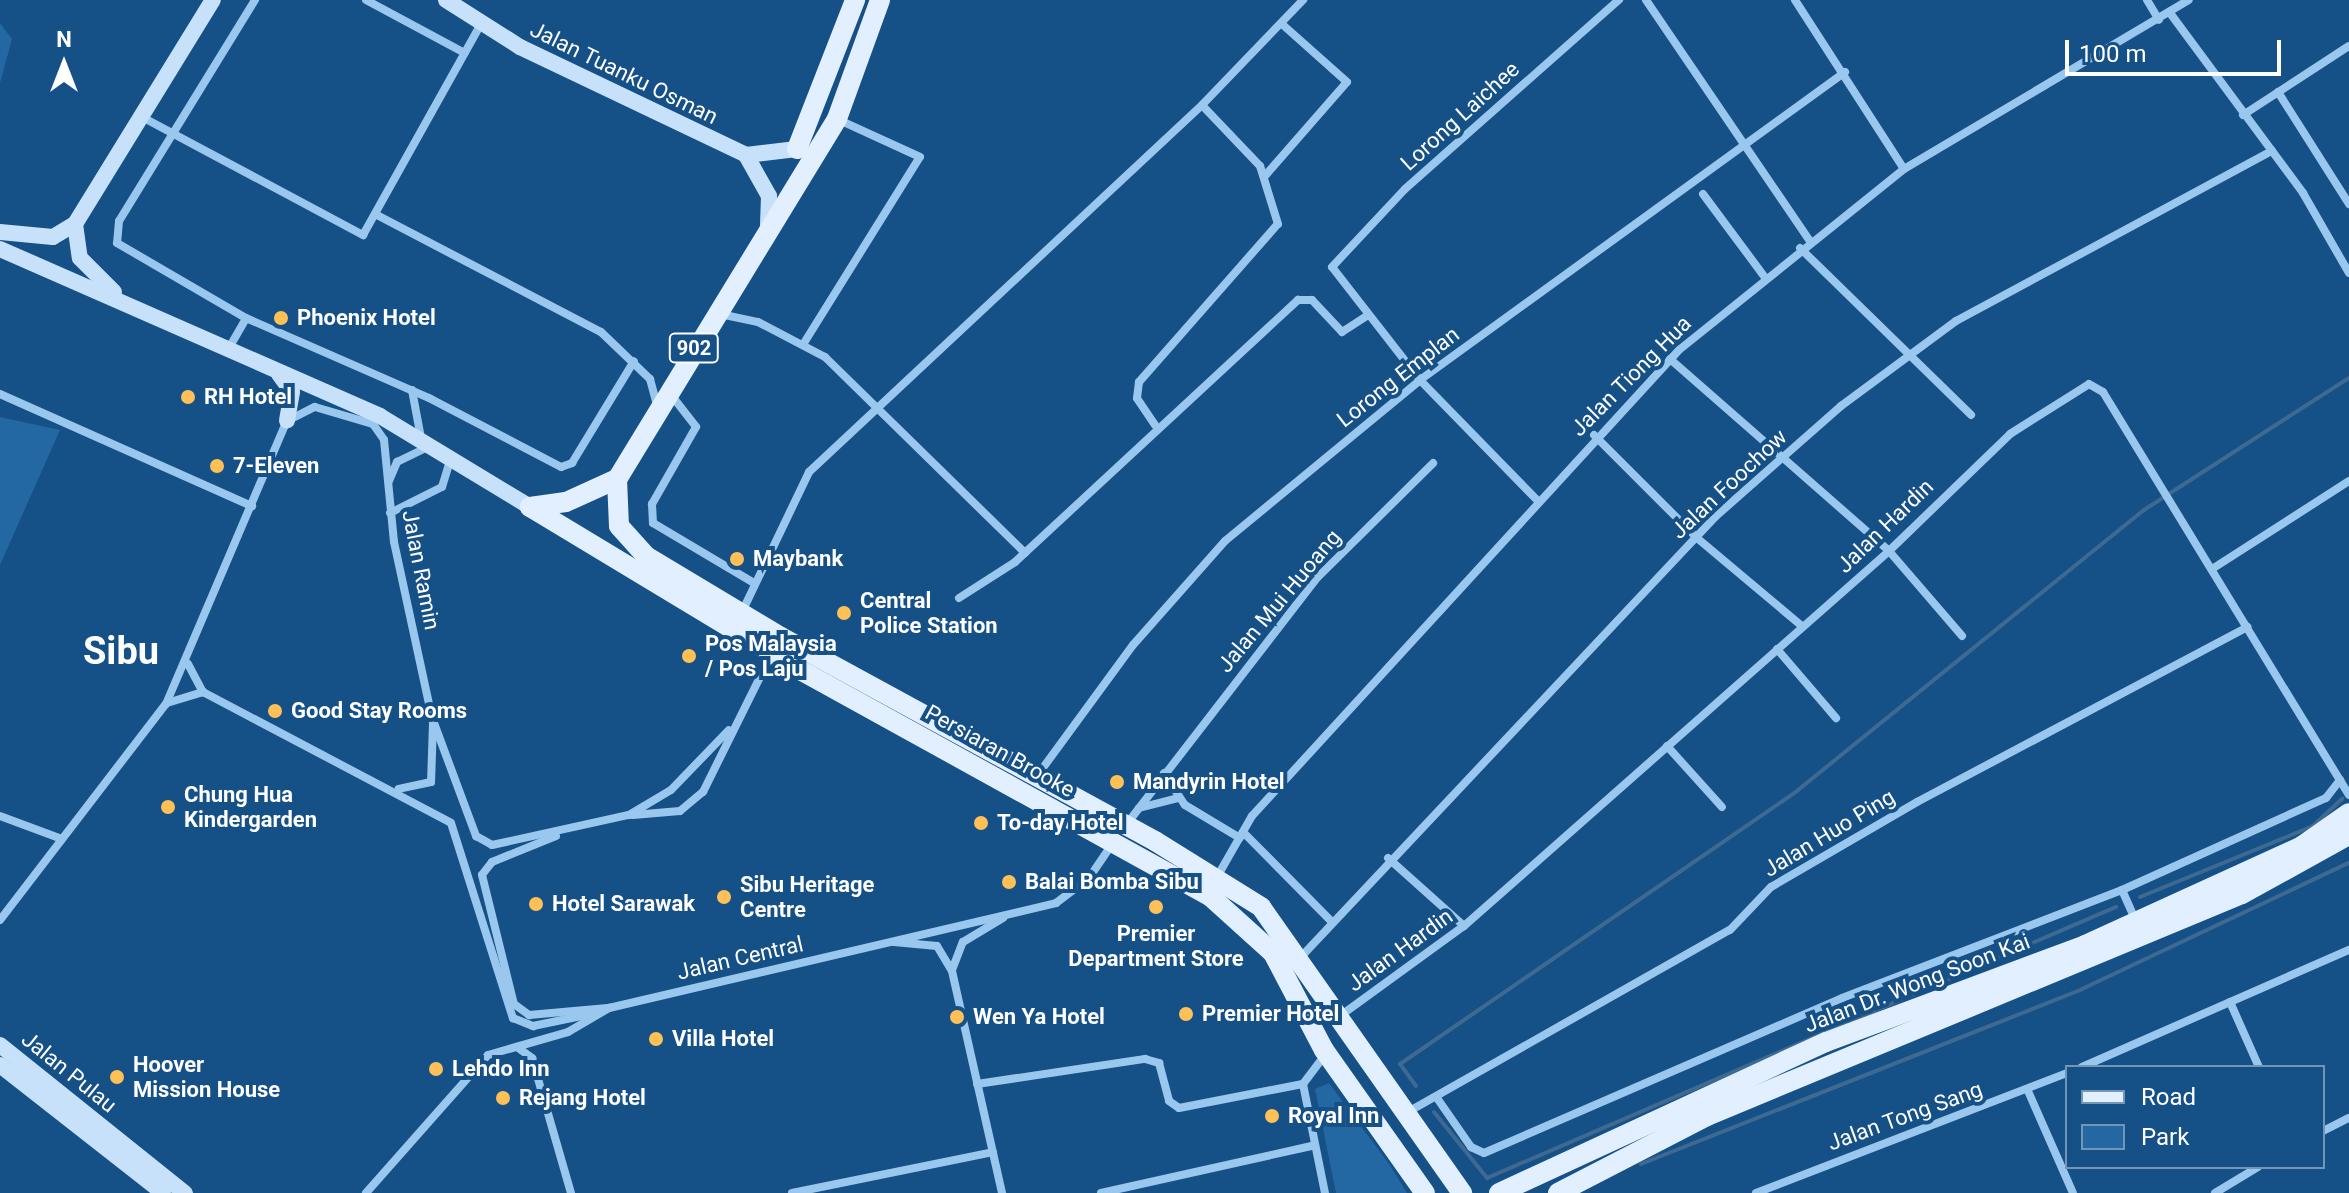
<!DOCTYPE html>
<html>
<head>
<meta charset="utf-8">
<style>
  body { margin:0 }
  #map { position:relative; width:2349px; height:1193px; overflow:hidden; background:#155086; font-family:Roboto,sans-serif }
  div>[style] { position:absolute }
  [style*='--x'] { left:calc(var(--x)*1px); top:calc(var(--y)*1px); width:calc(var(--w)*1px); rotate:calc(var(--a)*1deg) }
  .green>* { inset:0; background:#2468a3 }
  .stream>* { height:4px; margin:-2px; padding:0 2px; transform-origin:2px; border-radius:2px; background:#3e6a92 }
  .street>* { height:8px; margin:-4px; padding:0 4px; transform-origin:4px; border-radius:4px; background:#9ac7ee }
  .secondary>* { height:16px; margin:-8px; padding:0 8px; transform-origin:8px; border-radius:8px; background:#c7e1fa }
  .primary>* { height:20px; margin:-10px; padding:0 10px; transform-origin:10px; border-radius:10px; background:#e1efff }
  .dots>* { width:22px; height:22px; translate:-50% -50%; box-sizing:border-box; border:4px solid #155086; border-radius:50% }
  span { translate:-50% -50%; white-space:nowrap; text-align:center; line-height:1.15; -webkit-text-stroke:8px #155086; paint-order:stroke }
  .shield-label span { padding:2px 6px; background:#155086; border:2px solid; border-radius:6px; -webkit-text-stroke-width:0 }
  .shield-label { font-size:20px; color:#fff; font-weight:700 }
  .street-label { font-size:22px; color:#fff }
  .poi-label { font-size:22px; color:#fff; font-weight:700 }
  .left { translate:0 -50%; text-align:left }
  .town-label { font-size:38px; color:#fff; font-weight:700 }
  .legend { position:absolute; left:2065px; top:1065px; width:260px; height:104px; box-sizing:border-box; background:#155086; border:2px solid #7396b6; margin:0; padding:10px 14px; list-style:none; font-size:24px; color:#fff }
  .legend li { display:flex; align-items:center; gap:16px; height:40px }
  .legend b { width:40px; border:2px solid #7396b6 }
  .north { position:absolute; left:24px; top:24px; width:80px; height:80px; -webkit-text-stroke:6px #155086; paint-order:stroke; rotate:0deg; font-size:22px; font-weight:700; line-height:32px; text-align:center; color:#fff }
  .north::after { content:''; display:block; margin:auto; width:28px; height:36px; background:#fff; clip-path:polygon(50% 0,100% 100%,50% 72%,0 100%) }
  .scale { position:absolute; left:2065px; top:40px; width:216px; height:36px; box-sizing:border-box; border:4px solid #fff; border-top:0; padding-left:10px; font-size:24px; line-height:28px; white-space:nowrap; color:#fff; -webkit-text-stroke:6px #155086; paint-order:stroke }
</style>
</head>
<body>
<div id="map">
  <div class="green">
    <i style="clip-path:polygon(0 23px,12px 39px,0 83px)"></i>
    <i style="clip-path:polygon(0 417px,60px 430px,0 565px)"></i>
    <i style="clip-path:polygon(1329px 1083px,1389px 1164px,1407px 1193px,1336px 1193px,1315px 1089px)"></i>
  </div>
  <div class="stream">
    <i style="--x:2140;--y:897;--w:187;--a:-22.3"></i>
    <i style="--x:2313;--y:826;--w:40;--a:-43"></i>
    <i style="--x:1416;--y:1086;--w:27;--a:-126"></i>
    <i style="--x:1400;--y:1064;--w:483;--a:-34.5"></i>
    <i style="--x:1798;--y:790;--w:445;--a:-39"></i>
    <i style="--x:2144;--y:510;--w:244;--a:-32.8"></i>
    <i style="--x:1434;--y:1112;--w:85;--a:51.2"></i>
    <i style="--x:1487;--y:1178;--w:685;--a:-23.31"></i>
    <i style="--x:1641;--y:1164;--w:474;--a:-21.6"></i>
    <i style="--x:2082;--y:989;--w:295;--a:-25.3"></i>
  </div>
  <div class="street">
    <i style="--x:255;--y:0;--w:259;--a:121.6"></i>
    <i style="--x:119;--y:221;--w:22;--a:95"></i>
    <i style="--x:117;--y:243;--w:149;--a:30.2"></i>
    <i style="--x:246;--y:318;--w:200;--a:23.6"></i>
    <i style="--x:429;--y:398;--w:149;--a:27.6"></i>
    <i style="--x:561;--y:467;--w:12;--a:-20"></i>
    <i style="--x:572;--y:463;--w:119;--a:-58.7"></i>
    <i style="--x:366;--y:0;--w:112;--a:28.2"></i>
    <i style="--x:1646;--y:0;--w:290;--a:55.8"></i>
    <i style="--x:1795;--y:0;--w:201;--a:57.2"></i>
    <i style="--x:2147;--y:0;--w:23;--a:59"></i>
    <i style="--x:2170;--y:13;--w:224;--a:53.5"></i>
    <i style="--x:2303;--y:193;--w:92;--a:60.1"></i>
    <i style="--x:2278;--y:92;--w:133;--a:57.6"></i>
    <i style="--x:2243;--y:115;--w:126;--a:-33.1"></i>
    <i style="--x:142;--y:117;--w:251;--a:28.1"></i>
    <i style="--x:363;--y:235;--w:242;--a:-60.8"></i>
    <i style="--x:1264;--y:177;--w:126;--a:-48.9"></i>
    <i style="--x:1347;--y:82;--w:87;--a:-138.3"></i>
    <i style="--x:1703;--y:194;--w:102;--a:53.4"></i>
    <i style="--x:375;--y:214;--w:255;--a:27.6"></i>
    <i style="--x:601;--y:332;--w:68;--a:43.8"></i>
    <i style="--x:650;--y:379;--w:28;--a:75"></i>
    <i style="--x:1800;--y:248;--w:239;--a:44.3"></i>
    <i style="--x:720;--y:314;--w:39;--a:12"></i>
    <i style="--x:758;--y:322;--w:76;--a:27.6"></i>
    <i style="--x:825;--y:357;--w:280;--a:44.4"></i>
    <i style="--x:804;--y:343;--w:219;--a:-58.1"></i>
    <i style="--x:920;--y:157;--w:91;--a:-155.4"></i>
    <i style="--x:229;--y:348;--w:34;--a:-60"></i>
    <i style="--x:1670;--y:359;--w:291;--a:41.2"></i>
    <i style="--x:1889;--y:551;--w:112;--a:49.3"></i>
    <i style="--x:412;--y:390;--w:49;--a:79.4"></i>
    <i style="--x:0;--y:394;--w:276;--a:24"></i>
    <i style="--x:672;--y:396;--w:39;--a:52"></i>
    <i style="--x:696;--y:427;--w:89;--a:119.7"></i>
    <i style="--x:652;--y:504;--w:19;--a:87"></i>
    <i style="--x:653;--y:523;--w:117;--a:30.7"></i>
    <i style="--x:1155;--y:425;--w:32;--a:-124"></i>
    <i style="--x:1137;--y:398;--w:16;--a:-83"></i>
    <i style="--x:1139;--y:382;--w:210;--a:-48.7"></i>
    <i style="--x:1278;--y:224;--w:61;--a:-107.2"></i>
    <i style="--x:1260;--y:166;--w:84;--a:-133.6"></i>
    <i style="--x:1594;--y:435;--w:146;--a:45"></i>
    <i style="--x:1697;--y:538;--w:138;--a:40"></i>
    <i style="--x:389;--y:481;--w:21;--a:-67"></i>
    <i style="--x:397;--y:462;--w:32;--a:-26"></i>
    <i style="--x:1537;--y:500;--w:168;--a:-134.3"></i>
    <i style="--x:1420;--y:380;--w:143;--a:-127.9"></i>
    <i style="--x:1332;--y:267;--w:107;--a:-46.9"></i>
    <i style="--x:1405;--y:189;--w:286;--a:-41.5"></i>
    <i style="--x:390;--y:513;--w:58;--a:-26.6"></i>
    <i style="--x:442;--y:487;--w:28;--a:-73"></i>
    <i style="--x:2212;--y:569;--w:163;--a:-32.7"></i>
    <i style="--x:959;--y:598;--w:67;--a:-32.7"></i>
    <i style="--x:1015;--y:562;--w:386;--a:-42.8"></i>
    <i style="--x:1298;--y:300;--w:14;--a:0"></i>
    <i style="--x:1312;--y:300;--w:44;--a:46.8"></i>
    <i style="--x:1342;--y:332;--w:31;--a:-33"></i>
    <i style="--x:742;--y:612;--w:155;--a:-64.4"></i>
    <i style="--x:809;--y:472;--w:538;--a:-43.04"></i>
    <i style="--x:1202;--y:105;--w:146;--a:-46.1"></i>
    <i style="--x:1777;--y:649;--w:91;--a:49.5"></i>
    <i style="--x:188;--y:664;--w:32;--a:62"></i>
    <i style="--x:203;--y:692;--w:280;--a:27.8"></i>
    <i style="--x:451;--y:823;--w:205;--a:72.4"></i>
    <i style="--x:513;--y:1018;--w:22;--a:22"></i>
    <i style="--x:533;--y:1026;--w:64;--a:-11.7"></i>
    <i style="--x:167;--y:703;--w:38;--a:-17"></i>
    <i style="--x:434;--y:723;--w:121;--a:69.6"></i>
    <i style="--x:476;--y:836;--w:18;--a:29"></i>
    <i style="--x:492;--y:845;--w:140;--a:-12.4"></i>
    <i style="--x:629;--y:815;--w:49;--a:-30.8"></i>
    <i style="--x:671;--y:790;--w:83;--a:-46"></i>
    <i style="--x:1667;--y:746;--w:82;--a:48"></i>
    <i style="--x:1164;--y:773;--w:38;--a:57"></i>
    <i style="--x:1185;--y:805;--w:64;--a:31"></i>
    <i style="--x:1037;--y:776;--w:162;--a:-53.8"></i>
    <i style="--x:1133;--y:645;--w:139;--a:-48.5"></i>
    <i style="--x:1225;--y:541;--w:253;--a:-39.5"></i>
    <i style="--x:1420;--y:380;--w:525;--a:-35.93"></i>
    <i style="--x:1139;--y:808;--w:40;--a:-14.4"></i>
    <i style="--x:633;--y:815;--w:47;--a:-4.9"></i>
    <i style="--x:680;--y:811;--w:30;--a:-40"></i>
    <i style="--x:703;--y:792;--w:153;--a:-63.6"></i>
    <i style="--x:0;--y:816;--w:66;--a:20.4"></i>
    <i style="--x:1126;--y:825;--w:314;--a:-52.3"></i>
    <i style="--x:1318;--y:577;--w:162;--a:-44.7"></i>
    <i style="--x:1243;--y:832;--w:125;--a:45.3"></i>
    <i style="--x:556;--y:836;--w:69;--a:157.9"></i>
    <i style="--x:492;--y:862;--w:16;--a:128"></i>
    <i style="--x:482;--y:875;--w:133;--a:76.1"></i>
    <i style="--x:514;--y:1004;--w:19;--a:36"></i>
    <i style="--x:529;--y:1015;--w:79;--a:-5.1"></i>
    <i style="--x:1388;--y:858;--w:102;--a:41.8"></i>
    <i style="--x:1217;--y:877;--w:70;--a:-60.2"></i>
    <i style="--x:1252;--y:816;--w:632;--a:-47.5"></i>
    <i style="--x:1679;--y:350;--w:289;--a:-38.8"></i>
    <i style="--x:1904;--y:169;--w:331;--a:-30.7"></i>
    <i style="--x:2122;--y:890;--w:35;--a:66"></i>
    <i style="--x:0;--y:920;--w:272;--a:-52.5"></i>
    <i style="--x:166;--y:704;--w:308;--a:-66.9"></i>
    <i style="--x:287;--y:421;--w:31;--a:-27"></i>
    <i style="--x:315;--y:407;--w:60;--a:16.3"></i>
    <i style="--x:373;--y:424;--w:19;--a:55"></i>
    <i style="--x:384;--y:440;--w:102;--a:84.4"></i>
    <i style="--x:394;--y:542;--w:185;--a:77.8"></i>
    <i style="--x:433;--y:723;--w:59;--a:91.9"></i>
    <i style="--x:431;--y:782;--w:33;--a:168"></i>
    <i style="--x:894;--y:942;--w:43;--a:5.3"></i>
    <i style="--x:937;--y:946;--w:29;--a:59"></i>
    <i style="--x:952;--y:971;--w:228;--a:77.3"></i>
    <i style="--x:1300;--y:958;--w:606;--a:-46.74"></i>
    <i style="--x:1715;--y:517;--w:168;--a:-41.4"></i>
    <i style="--x:1841;--y:406;--w:143;--a:-36.5"></i>
    <i style="--x:1956;--y:321;--w:359;--a:-28.3"></i>
    <i style="--x:952;--y:970;--w:30;--a:-69"></i>
    <i style="--x:963;--y:942;--w:47;--a:-31"></i>
    <i style="--x:2230;--y:1002;--w:71;--a:66"></i>
    <i style="--x:1340;--y:1016;--w:153;--a:-36"></i>
    <i style="--x:1464;--y:926;--w:567;--a:-41.42"></i>
    <i style="--x:1889;--y:551;--w:168;--a:-44"></i>
    <i style="--x:2010;--y:434;--w:93;--a:-32.3"></i>
    <i style="--x:2089;--y:384;--w:16;--a:30"></i>
    <i style="--x:2103;--y:392;--w:472;--a:58.6"></i>
    <i style="--x:517;--y:1047;--w:19;--a:36"></i>
    <i style="--x:532;--y:1058;--w:141;--a:73.9"></i>
    <i style="--x:2082;--y:1067;--w:292;--a:-23.7"></i>
    <i style="--x:977;--y:1084;--w:170;--a:-8.5"></i>
    <i style="--x:1145;--y:1059;--w:15;--a:16"></i>
    <i style="--x:1159;--y:1063;--w:39;--a:75"></i>
    <i style="--x:1169;--y:1101;--w:12;--a:35"></i>
    <i style="--x:1179;--y:1108;--w:126;--a:-11"></i>
    <i style="--x:1303;--y:1084;--w:35;--a:-53"></i>
    <i style="--x:1303;--y:1084;--w:111;--a:78.6"></i>
    <i style="--x:2028;--y:1091;--w:111;--a:66.2"></i>
    <i style="--x:1437;--y:1098;--w:60;--a:55.2"></i>
    <i style="--x:1471;--y:1147;--w:14;--a:25"></i>
    <i style="--x:1484;--y:1153;--w:390;--a:-23.4"></i>
    <i style="--x:1842;--y:998;--w:300;--a:-21.1"></i>
    <i style="--x:2122;--y:890;--w:224;--a:-24.3"></i>
    <i style="--x:2326;--y:798;--w:23;--a:-52"></i>
    <i style="--x:1406;--y:1113;--w:372;--a:-29.5"></i>
    <i style="--x:1730;--y:930;--w:59;--a:-46.4"></i>
    <i style="--x:1771;--y:887;--w:169;--a:-30.2"></i>
    <i style="--x:1917;--y:802;--w:374;--a:-27.9"></i>
    <i style="--x:2323;--y:1131;--w:29;--a:-27"></i>
    <i style="--x:366;--y:1193;--w:184;--a:-48.5"></i>
    <i style="--x:488;--y:1055;--w:83;--a:-16"></i>
    <i style="--x:568;--y:1032;--w:48;--a:-30.3"></i>
    <i style="--x:609;--y:1008;--w:459;--a:-13.2"></i>
    <i style="--x:1056;--y:903;--w:41;--a:-37.1"></i>
    <i style="--x:1089;--y:878;--w:42;--a:-55.6"></i>
    <i style="--x:792;--y:1193;--w:205;--a:-11.5"></i>
    <i style="--x:1101;--y:1193;--w:219;--a:-12.6"></i>
    <i style="--x:1756;--y:1193;--w:333;--a:-21.1"></i>
    <i style="--x:2215;--y:1193;--w:50;--a:-31.2"></i>
  </div>
  <div class="secondary">
    <i style="--x:446;--y:0;--w:88;--a:32.4"></i>
    <i style="--x:520;--y:47;--w:250;--a:25.5"></i>
    <i style="--x:746;--y:155;--w:47;--a:60.7"></i>
    <i style="--x:769;--y:196;--w:34;--a:92"></i>
    <i style="--x:746;--y:155;--w:51;--a:-6.7"></i>
    <i style="--x:75;--y:224;--w:34;--a:82"></i>
    <i style="--x:80;--y:258;--w:48;--a:45"></i>
    <i style="--x:0;--y:232;--w:53;--a:5.4"></i>
    <i style="--x:53;--y:237;--w:26;--a:-31"></i>
    <i style="--x:75;--y:224;--w:263;--a:-58.4"></i>
    <i style="--x:0;--y:249;--w:415;--a:23.7"></i>
    <i style="--x:380;--y:416;--w:175;--a:31.2"></i>
    <i style="--x:279;--y:374;--w:22;--a:54"></i>
    <i style="--x:292;--y:392;--w:29;--a:100"></i>
    <i style="--x:0;--y:1045;--w:237;--a:38.7"></i>
    <i style="--x:0;--y:1065;--w:207;--a:38.1"></i>
  </div>
  <div class="primary">
    <i style="--x:880;--y:0;--w:127;--a:109.9"></i>
    <i style="--x:837;--y:119;--w:422;--a:121.4"></i>
    <i style="--x:617;--y:479;--w:47;--a:87.6"></i>
    <i style="--x:619;--y:526;--w:40;--a:48"></i>
    <i style="--x:646;--y:556;--w:157;--a:31"></i>
    <i style="--x:781;--y:637;--w:426;--a:28.6"></i>
    <i style="--x:1155;--y:841;--w:125;--a:31.9"></i>
    <i style="--x:1261;--y:907;--w:350;--a:54.9"></i>
    <i style="--x:797;--y:149;--w:160;--a:-68.7"></i>
    <i style="--x:530;--y:507;--w:318;--a:31.1"></i>
    <i style="--x:802;--y:671;--w:466;--a:28.9"></i>
    <i style="--x:1210;--y:896;--w:85;--a:42.1"></i>
    <i style="--x:1273;--y:953;--w:110;--a:62.3"></i>
    <i style="--x:1324;--y:1050;--w:175;--a:54.8"></i>
    <i style="--x:530;--y:507;--w:36;--a:-8"></i>
    <i style="--x:566;--y:502;--w:56;--a:-24.3"></i>
    <i style="--x:1499;--y:1193;--w:360;--a:-24.8"></i>
    <i style="--x:1826;--y:1042;--w:277;--a:-20.5"></i>
    <i style="--x:2085;--y:945;--w:239;--a:-24.5"></i>
    <i style="--x:2302;--y:846;--w:57;--a:-35.1"></i>
    <i style="--x:1558;--y:1193;--w:168;--a:-27.3"></i>
    <i style="--x:1707;--y:1116;--w:579;--a:-22.54"></i>
    <i style="--x:2242;--y:894;--w:122;--a:-28.9"></i>
  </div>
  <div class="dots">
    <i style="left:281px;top:318px;background:#ffc057"></i>
    <i style="left:188px;top:397px;background:#ffc057"></i>
    <i style="left:217px;top:466px;background:#ffc057"></i>
    <i style="left:737px;top:559px;background:#ffc057"></i>
    <i style="left:844px;top:613px;background:#ffc057"></i>
    <i style="left:689px;top:656px;background:#ffc057"></i>
    <i style="left:275px;top:711px;background:#ffc057"></i>
    <i style="left:1117px;top:782px;background:#ffc057"></i>
    <i style="left:168px;top:807px;background:#ffc057"></i>
    <i style="left:981px;top:823px;background:#ffc057"></i>
    <i style="left:1009px;top:882px;background:#ffc057"></i>
    <i style="left:724px;top:897px;background:#ffc057"></i>
    <i style="left:536px;top:904px;background:#ffc057"></i>
    <i style="left:1156px;top:907px;background:#ffc057"></i>
    <i style="left:1186px;top:1014px;background:#ffc057"></i>
    <i style="left:957px;top:1017px;background:#ffc057"></i>
    <i style="left:656px;top:1039px;background:#ffc057"></i>
    <i style="left:436px;top:1069px;background:#ffc057"></i>
    <i style="left:117px;top:1077px;background:#ffc057"></i>
    <i style="left:503px;top:1098px;background:#ffc057"></i>
    <i style="left:1272px;top:1116px;background:#ffc057"></i>
  </div>
  <div class="shield-label">
    <span style="left:694px;top:348px">902</span>
  </div>
  <div class="street-label">
    <span style="left:624px;top:73px;rotate:26deg">Jalan Tuanku Osman</span>
    <span style="left:1460px;top:116px;rotate:-42deg">Lorong Laichee</span>
    <span style="left:1631px;top:376px;rotate:-45deg">Jalan Tiong Hua</span>
    <span style="left:1398px;top:377px;rotate:-38deg">Lorong Emplan</span>
    <span style="left:1729px;top:484px;rotate:-43deg">Jalan Foochow</span>
    <span style="left:1885px;top:526px;rotate:-44deg">Jalan Hardin</span>
    <span style="left:421px;top:570px;rotate:79deg">Jalan Ramin</span>
    <span style="left:1279px;top:601px;rotate:-50deg">Jalan Mui Huoang</span>
    <span style="left:1000px;top:751px;rotate:29deg">Persiaran Brooke</span>
    <span style="left:1829px;top:833px;rotate:-31deg">Jalan Huo Ping</span>
    <span style="left:1400px;top:950px;rotate:-36deg">Jalan Hardin</span>
    <span style="left:740px;top:958px;rotate:-13deg">Jalan Central</span>
    <span style="left:1917px;top:983px;rotate:-21deg">Jalan Dr. Wong Soon Kai</span>
    <span style="left:69px;top:1072px;rotate:39deg">Jalan Pulau</span>
    <span style="left:1905px;top:1116px;rotate:-20deg">Jalan Tong Sang</span>
  </div>
  <div class="poi-label">
    <span class="left" style="left:297px;top:318px">Phoenix Hotel</span>
    <span class="left" style="left:204px;top:397px">RH Hotel</span>
    <span class="left" style="left:233px;top:466px">7-Eleven</span>
    <span class="left" style="left:753px;top:559px">Maybank</span>
    <span class="left" style="left:860px;top:613px">Central<br>Police Station</span>
    <span class="left" style="left:705px;top:656px">Pos Malaysia<br>/ Pos Laju</span>
    <span class="left" style="left:291px;top:711px">Good Stay Rooms</span>
    <span class="left" style="left:1133px;top:782px">Mandyrin Hotel</span>
    <span class="left" style="left:184px;top:807px">Chung Hua<br>Kindergarden</span>
    <span class="left" style="left:997px;top:823px">To-day Hotel</span>
    <span class="left" style="left:1025px;top:882px">Balai Bomba Sibu</span>
    <span class="left" style="left:740px;top:897px">Sibu Heritage<br>Centre</span>
    <span class="left" style="left:552px;top:904px">Hotel Sarawak</span>
    <span style="left:1156px;top:946px">Premier<br>Department Store</span>
    <span class="left" style="left:1202px;top:1014px">Premier Hotel</span>
    <span class="left" style="left:973px;top:1017px">Wen Ya Hotel</span>
    <span class="left" style="left:672px;top:1039px">Villa Hotel</span>
    <span class="left" style="left:133px;top:1077px">Hoover<br>Mission House</span>
    <span class="left" style="left:452px;top:1069px">Lehdo Inn</span>
    <span class="left" style="left:519px;top:1098px">Rejang Hotel</span>
    <span class="left" style="left:1288px;top:1116px">Royal Inn</span>
  </div>
  <div class="town-label">
    <span style="left:121px;top:652px">Sibu</span>
  </div>
  <ul class="legend">
  <li><b style="height:10px;background:#e1efff"></b>Road</li>
  <li><b style="height:22px;background:#2468a3"></b>Park</li>
  </ul>
  <div class="north">N</div>
  <div class="scale">100 m</div>
</div>
</body>
</html>
